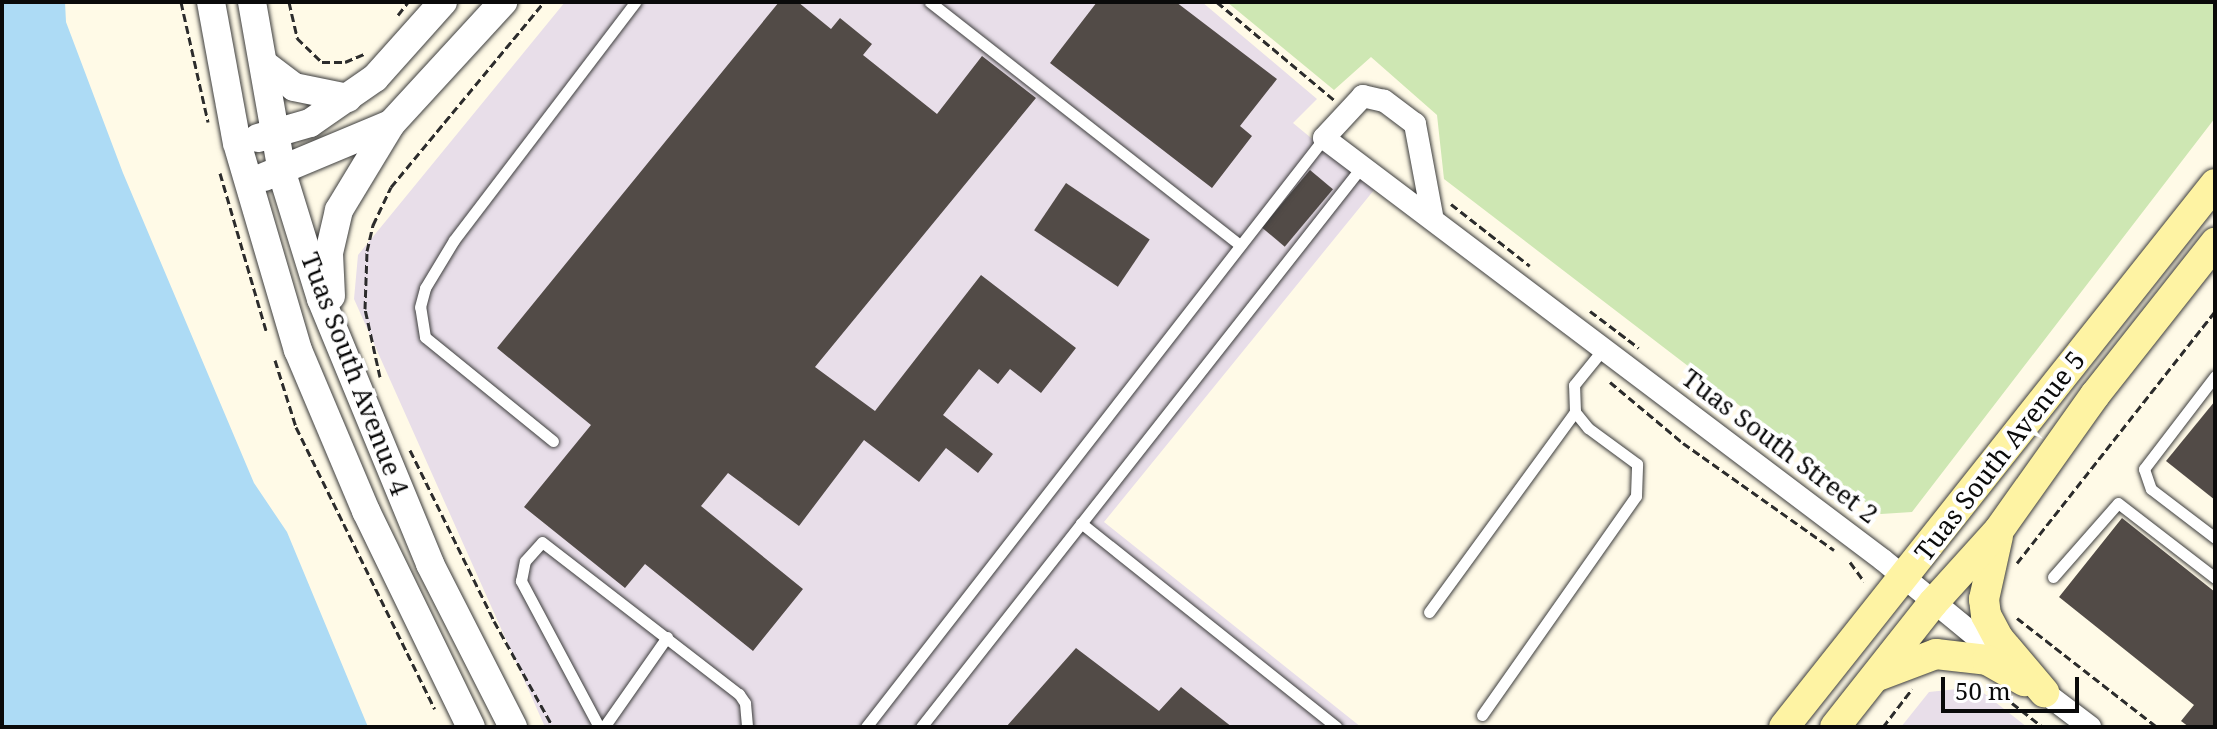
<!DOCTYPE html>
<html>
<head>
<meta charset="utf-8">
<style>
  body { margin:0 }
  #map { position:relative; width:2217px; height:729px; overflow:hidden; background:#fffae7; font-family:"Noto Serif",serif }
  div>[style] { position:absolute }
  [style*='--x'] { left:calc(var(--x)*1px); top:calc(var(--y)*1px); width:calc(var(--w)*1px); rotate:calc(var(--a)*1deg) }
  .industrial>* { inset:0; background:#e8dee9 }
  .green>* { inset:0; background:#cee7b3 }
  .water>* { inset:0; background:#addbf5 }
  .building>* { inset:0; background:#524b47; transform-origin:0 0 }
  .path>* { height:3px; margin-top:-1.5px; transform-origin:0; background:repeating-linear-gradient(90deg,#2c2c2c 0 8px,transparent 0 12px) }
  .roads { filter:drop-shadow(0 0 2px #3d3d3d) drop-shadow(0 0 2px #3d3d3d) }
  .service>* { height:11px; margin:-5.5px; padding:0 5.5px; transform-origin:5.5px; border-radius:5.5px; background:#fff }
  .minor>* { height:22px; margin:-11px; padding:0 11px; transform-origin:11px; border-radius:11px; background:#fff }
  .tertiary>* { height:28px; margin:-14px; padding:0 14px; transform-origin:14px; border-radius:14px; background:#fff }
  .secondary>* { height:30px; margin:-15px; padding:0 15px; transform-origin:15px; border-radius:15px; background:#fef3a3 }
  span { translate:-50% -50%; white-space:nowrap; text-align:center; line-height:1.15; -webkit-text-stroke:8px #fff; paint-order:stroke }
  .street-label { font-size:26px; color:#0a0a0a }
  .frame { position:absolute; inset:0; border:4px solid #0a0a0a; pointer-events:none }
  .scale { position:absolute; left:1941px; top:677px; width:138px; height:36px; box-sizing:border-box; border:4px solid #0a0a0a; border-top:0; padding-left:10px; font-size:24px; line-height:28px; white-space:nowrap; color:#0a0a0a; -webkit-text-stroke:6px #fff; paint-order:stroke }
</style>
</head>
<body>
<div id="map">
  <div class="industrial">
    <i style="clip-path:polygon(565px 2px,1202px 2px,1317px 99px,1293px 123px,1374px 190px,1104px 522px,1361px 727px,545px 727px,354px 299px,358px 255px)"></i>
    <i style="clip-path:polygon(1976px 687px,2027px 727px,1901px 727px,1929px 692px)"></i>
  </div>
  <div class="green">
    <i style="clip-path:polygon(1227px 2px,2215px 2px,2215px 118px,1912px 512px,1881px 514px,1444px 179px,1437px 115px,1371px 57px,1334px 90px)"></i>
  </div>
  <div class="water">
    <i style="clip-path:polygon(2px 2px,65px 2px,66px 22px,123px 173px,254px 483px,287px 532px,368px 727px,2px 727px)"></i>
  </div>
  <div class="building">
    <i style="clip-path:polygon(779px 2px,798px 2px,831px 29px,840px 18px,872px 44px,863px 55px,937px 114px,982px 56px,1036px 98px,815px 367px,875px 411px,981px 275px,1076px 348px,1041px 393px,1010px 369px,998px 384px,979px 369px,943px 415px,993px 454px,978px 473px,946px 448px,919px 482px,864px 440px,799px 526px,728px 473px,701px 506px,803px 589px,753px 651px,645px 564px,625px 588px,524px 507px,591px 425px,497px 348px)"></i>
    <i style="clip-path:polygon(1097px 2px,1176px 2px,1277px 79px,1240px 126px,1252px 136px,1212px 188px,1050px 63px)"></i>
    <i style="left:1310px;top:170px;width:30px;height:75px;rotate:40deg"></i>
    <i style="left:1066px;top:183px;width:101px;height:57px;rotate:34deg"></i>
    <i style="clip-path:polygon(2215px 401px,2215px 500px,2166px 461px)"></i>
    <i style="clip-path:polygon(2122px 518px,2215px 592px,2215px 727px,2189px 727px,2181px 721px,2194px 705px,2059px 597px)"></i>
    <i style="clip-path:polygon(1076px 648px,1159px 711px,1181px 687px,1232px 727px,1006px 727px)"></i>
  </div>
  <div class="path">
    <i style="--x:181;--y:2;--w:123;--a:77.3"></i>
    <i style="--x:289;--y:2;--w:37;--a:77"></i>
    <i style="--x:297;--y:38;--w:35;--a:44"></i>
    <i style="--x:322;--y:62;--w:23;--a:0"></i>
    <i style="--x:345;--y:62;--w:21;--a:-23"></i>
    <i style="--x:1217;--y:2;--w:153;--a:39.9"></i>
    <i style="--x:398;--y:15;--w:16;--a:-52"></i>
    <i style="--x:220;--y:173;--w:164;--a:73.7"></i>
    <i style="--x:1451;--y:204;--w:100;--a:38.1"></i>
    <i style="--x:1590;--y:311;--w:61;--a:37.1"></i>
    <i style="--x:275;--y:360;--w:70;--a:72.6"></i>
    <i style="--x:296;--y:427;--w:314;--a:63.8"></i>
    <i style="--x:380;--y:377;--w:70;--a:-102.4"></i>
    <i style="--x:365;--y:309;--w:58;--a:-88"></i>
    <i style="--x:367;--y:251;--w:27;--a:-77"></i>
    <i style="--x:373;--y:225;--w:42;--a:-64.7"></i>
    <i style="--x:391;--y:187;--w:240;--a:-50.4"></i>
    <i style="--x:1610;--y:382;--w:95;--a:39.9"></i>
    <i style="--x:1683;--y:443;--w:185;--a:35.3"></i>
    <i style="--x:410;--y:450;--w:191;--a:63.8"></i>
    <i style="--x:494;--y:621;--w:121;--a:60.9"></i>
    <i style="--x:1850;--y:562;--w:24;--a:54"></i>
    <i style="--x:2017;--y:563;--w:320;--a:-51.8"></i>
    <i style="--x:2017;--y:618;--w:177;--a:37.9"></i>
    <i style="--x:2012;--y:703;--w:39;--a:38"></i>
    <i style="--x:1883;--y:727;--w:48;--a:-52.7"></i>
  </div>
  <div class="roads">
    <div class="service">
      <i style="--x:930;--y:2;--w:394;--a:38.1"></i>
      <i style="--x:2215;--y:376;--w:117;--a:127.4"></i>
      <i style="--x:2144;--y:469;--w:21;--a:71"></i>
      <i style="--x:2151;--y:489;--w:81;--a:37.4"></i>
      <i style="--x:553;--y:441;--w:165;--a:-140.9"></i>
      <i style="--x:425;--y:337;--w:30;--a:-99"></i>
      <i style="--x:420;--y:307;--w:20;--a:-75"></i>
      <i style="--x:425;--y:288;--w:56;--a:-58.9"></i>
      <i style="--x:454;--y:240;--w:299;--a:-52.7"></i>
      <i style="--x:1081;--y:523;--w:327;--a:38.6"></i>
      <i style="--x:2053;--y:577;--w:98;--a:-48.7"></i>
      <i style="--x:2118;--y:503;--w:123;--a:37.7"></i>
      <i style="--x:1429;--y:612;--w:248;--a:-53.9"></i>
      <i style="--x:1482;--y:715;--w:268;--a:-54.9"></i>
      <i style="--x:1636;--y:496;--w:32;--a:-88"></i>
      <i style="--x:1637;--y:464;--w:61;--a:-143.7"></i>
      <i style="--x:1588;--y:428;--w:21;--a:-129"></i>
      <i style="--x:1575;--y:412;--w:27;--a:-92"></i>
      <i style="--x:1574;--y:385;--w:48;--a:-51"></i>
      <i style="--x:599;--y:727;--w:166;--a:-118.1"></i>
      <i style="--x:521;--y:581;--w:20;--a:-79"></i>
      <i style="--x:525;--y:561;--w:25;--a:-48"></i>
      <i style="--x:542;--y:542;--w:249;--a:37.7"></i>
      <i style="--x:739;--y:694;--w:11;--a:56"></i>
      <i style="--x:745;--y:703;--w:24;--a:85"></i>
      <i style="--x:604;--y:727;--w:110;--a:-55"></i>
      <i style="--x:866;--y:727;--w:746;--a:-52.13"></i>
      <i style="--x:921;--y:727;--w:710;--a:-51.81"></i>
    </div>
    <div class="minor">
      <i style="--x:1432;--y:215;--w:93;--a:-100.6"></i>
      <i style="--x:1415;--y:124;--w:39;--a:-143"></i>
      <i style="--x:1384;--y:101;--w:22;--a:-167"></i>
      <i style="--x:1363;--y:96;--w:57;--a:132.9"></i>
      <i style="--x:1324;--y:138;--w:700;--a:37.05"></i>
      <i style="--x:1883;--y:560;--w:159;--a:39.4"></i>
      <i style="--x:2032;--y:683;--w:73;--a:37.2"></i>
    </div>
    <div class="tertiary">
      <i style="--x:211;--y:2;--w:143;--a:79.6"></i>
      <i style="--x:237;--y:143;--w:216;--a:73.6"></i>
      <i style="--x:298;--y:350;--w:175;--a:67.1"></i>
      <i style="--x:366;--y:511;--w:240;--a:64.1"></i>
      <i style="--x:252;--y:2;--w:174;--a:80"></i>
      <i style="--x:282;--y:173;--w:132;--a:72.8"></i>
      <i style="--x:321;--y:299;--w:287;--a:67.6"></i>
      <i style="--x:430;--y:564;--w:183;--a:63"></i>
      <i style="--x:265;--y:65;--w:36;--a:37"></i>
      <i style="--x:294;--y:87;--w:55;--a:11.5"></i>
      <i style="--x:258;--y:138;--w:54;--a:-16.1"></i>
      <i style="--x:310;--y:123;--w:79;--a:-34.7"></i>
      <i style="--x:375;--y:78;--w:102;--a:-48.2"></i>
      <i style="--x:264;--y:177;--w:138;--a:-22.7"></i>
      <i style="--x:391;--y:124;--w:166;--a:-47.4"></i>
      <i style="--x:331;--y:296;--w:43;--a:-92.7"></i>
      <i style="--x:329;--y:253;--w:44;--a:-76.9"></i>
      <i style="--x:339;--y:210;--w:100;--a:-58.8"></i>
    </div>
    <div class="secondary">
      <i style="--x:1998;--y:536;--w:65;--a:102.5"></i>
      <i style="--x:1984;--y:599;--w:16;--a:83"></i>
      <i style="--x:1986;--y:615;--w:27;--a:62"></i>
      <i style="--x:1999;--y:639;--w:70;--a:49.7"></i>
      <i style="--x:1875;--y:677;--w:65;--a:-20.7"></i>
      <i style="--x:1936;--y:654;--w:51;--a:6.7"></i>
      <i style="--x:1987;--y:660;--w:43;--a:29.6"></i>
      <i style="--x:1784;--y:727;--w:693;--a:-51.56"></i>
      <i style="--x:1835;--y:727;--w:158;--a:-51.7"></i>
      <i style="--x:1933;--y:603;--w:98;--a:-47.9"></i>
      <i style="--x:1999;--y:530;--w:166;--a:-54.6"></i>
      <i style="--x:2095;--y:395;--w:194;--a:-51.7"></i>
    </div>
  </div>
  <div class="street-label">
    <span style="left:355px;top:374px;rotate:69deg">Tuas South Avenue 4</span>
    <span style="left:1780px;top:446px;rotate:37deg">Tuas South Street 2</span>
    <span style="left:2000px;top:456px;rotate:-52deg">Tuas South Avenue 5</span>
  </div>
  <div class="frame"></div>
  <div class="scale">50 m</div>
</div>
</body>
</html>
